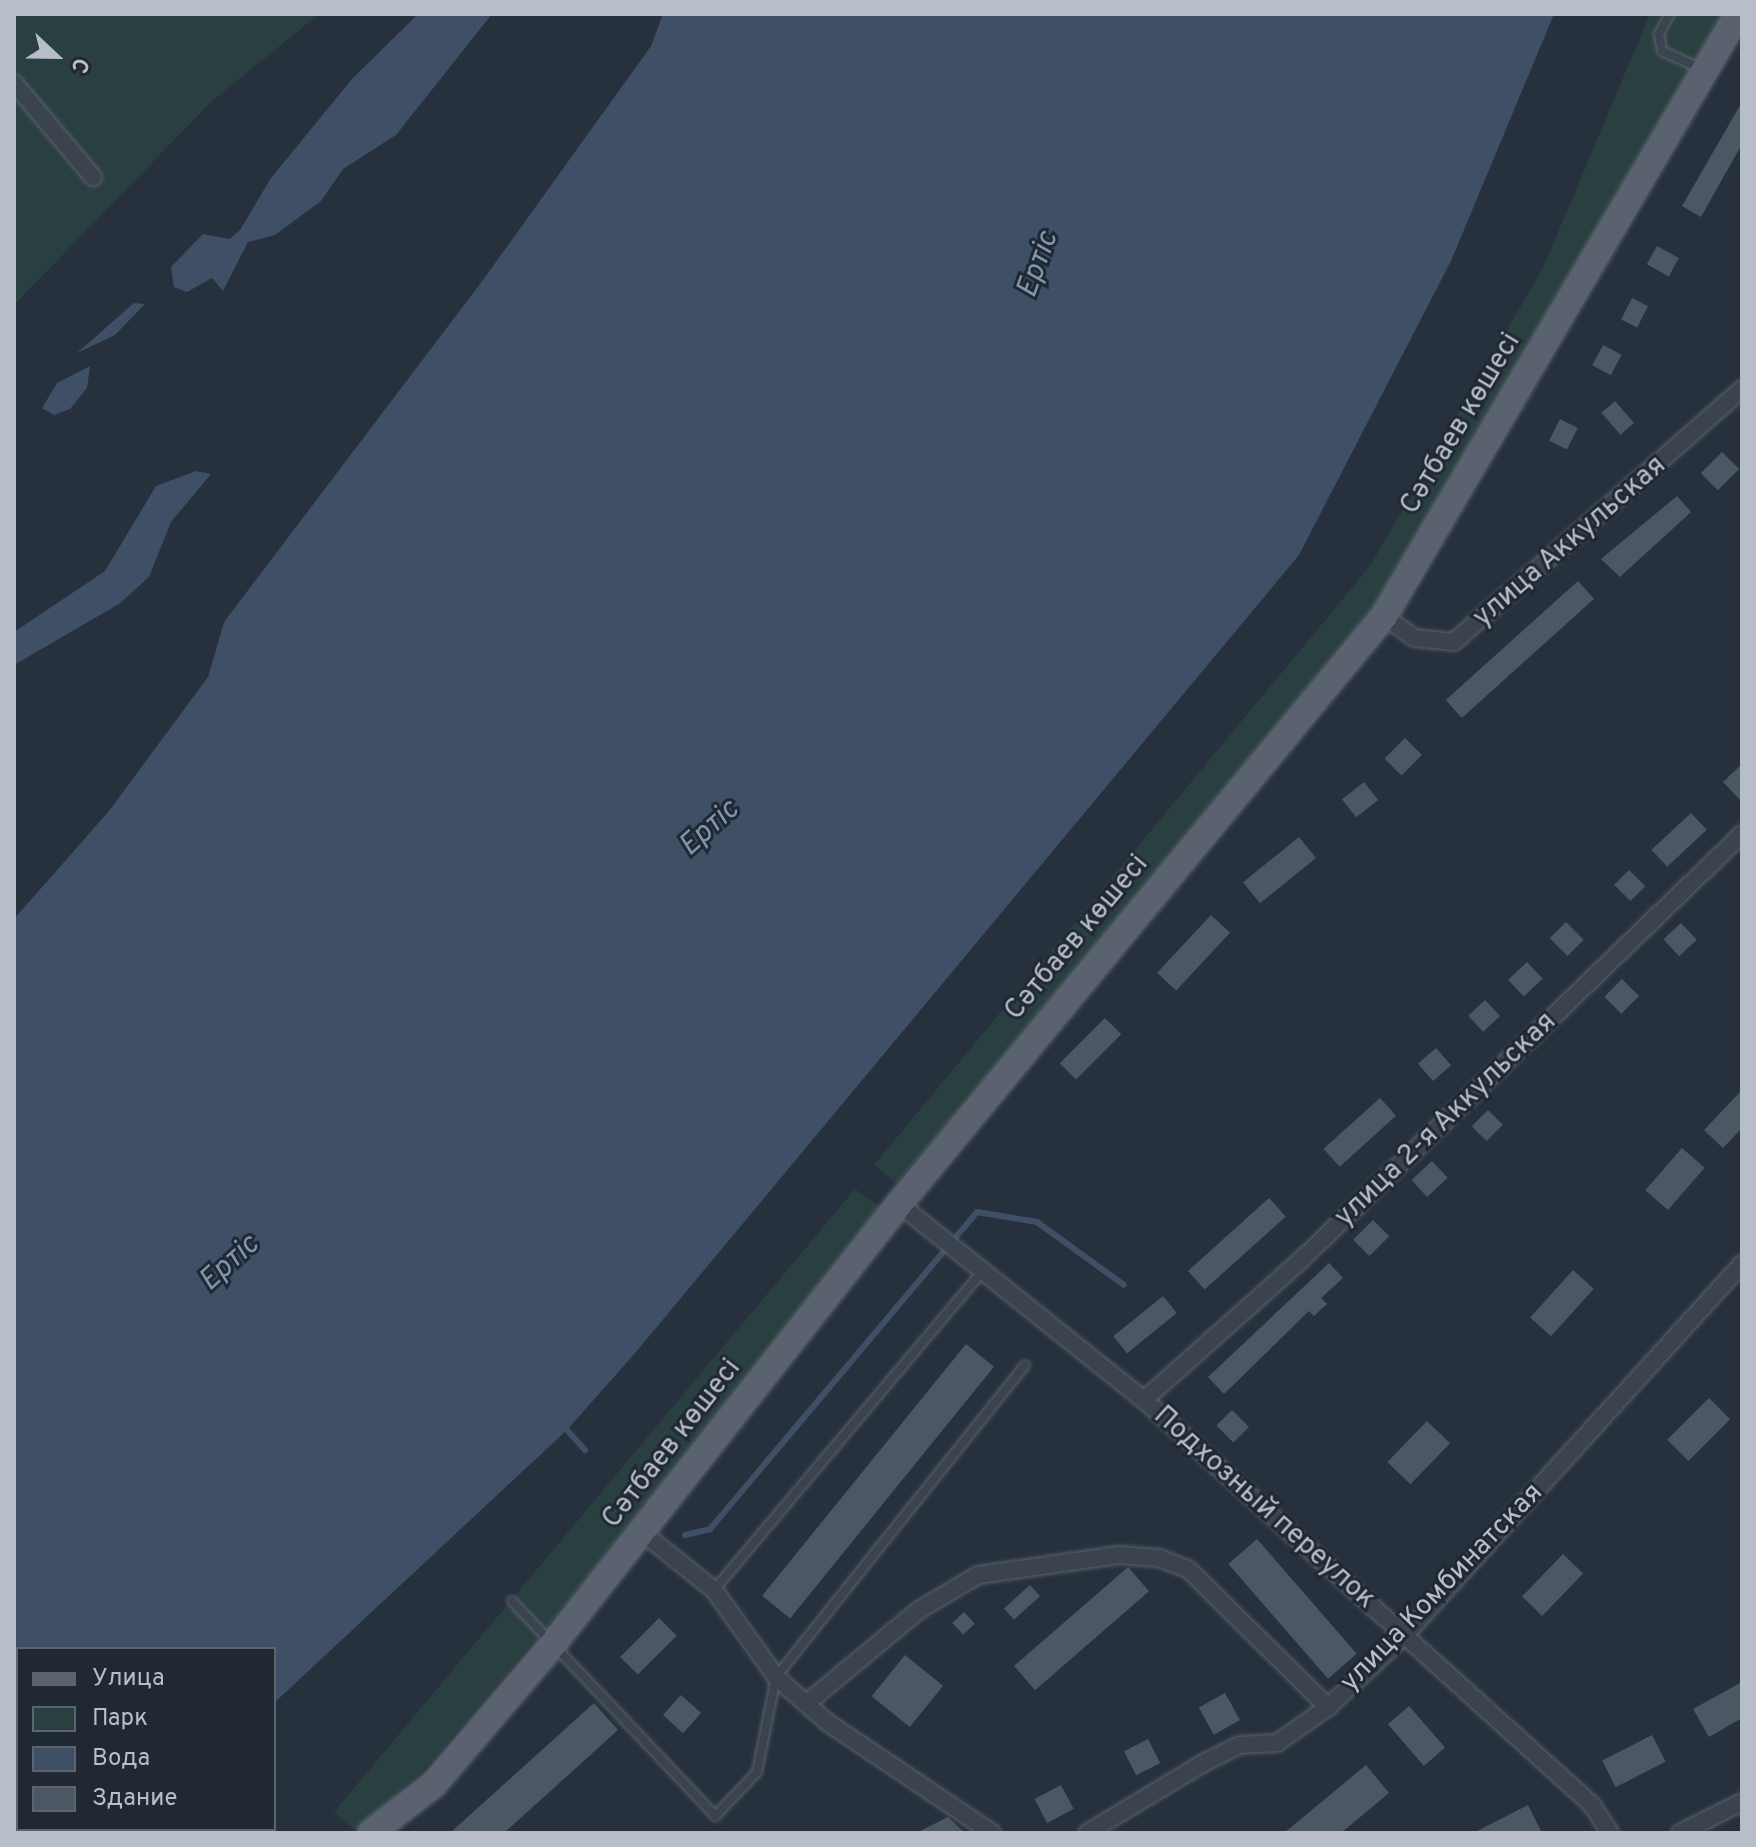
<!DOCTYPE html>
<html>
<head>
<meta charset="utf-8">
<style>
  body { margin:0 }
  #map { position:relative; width:1756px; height:1847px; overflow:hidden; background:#27313e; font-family:Overpass,sans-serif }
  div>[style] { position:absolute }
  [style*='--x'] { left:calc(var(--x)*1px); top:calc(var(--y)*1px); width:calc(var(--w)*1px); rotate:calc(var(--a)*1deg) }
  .green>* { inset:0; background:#2a3f40 }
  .water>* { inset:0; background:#3e4f66 }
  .stream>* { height:6px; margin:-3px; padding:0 3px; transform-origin:3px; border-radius:3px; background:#3e4f66 }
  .building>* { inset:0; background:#4c5764; transform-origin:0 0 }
  .roads { filter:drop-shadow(0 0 2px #59616c) drop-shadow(0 0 2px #59616c) }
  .lane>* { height:8px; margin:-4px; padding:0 4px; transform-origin:4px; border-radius:4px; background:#3b434e }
  .street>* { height:16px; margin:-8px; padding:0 8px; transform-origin:8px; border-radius:8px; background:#3b434e }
  .primary>* { height:26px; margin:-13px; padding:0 13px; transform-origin:13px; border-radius:13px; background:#59626e }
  span { translate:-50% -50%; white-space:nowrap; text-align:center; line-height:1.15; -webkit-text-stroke:6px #202834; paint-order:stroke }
  .street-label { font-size:28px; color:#b7bec9 }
  .water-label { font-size:30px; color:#8195ae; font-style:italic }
  .frame { position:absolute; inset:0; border:16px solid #b7bec9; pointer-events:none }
  .legend { position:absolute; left:16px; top:1647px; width:260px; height:184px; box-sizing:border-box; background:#202834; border:2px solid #5c6470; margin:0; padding:10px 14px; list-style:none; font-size:24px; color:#b7bec9 }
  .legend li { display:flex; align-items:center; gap:16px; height:40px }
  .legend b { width:40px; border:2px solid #5c6470 }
  .north { position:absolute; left:16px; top:16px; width:80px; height:80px; -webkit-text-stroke:6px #202834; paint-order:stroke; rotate:112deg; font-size:22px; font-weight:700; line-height:32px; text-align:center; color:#b7bec9 }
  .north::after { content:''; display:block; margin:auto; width:28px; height:36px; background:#b7bec9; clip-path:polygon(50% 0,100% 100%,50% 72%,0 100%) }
</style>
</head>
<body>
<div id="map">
  <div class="green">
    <i style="clip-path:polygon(14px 14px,319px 14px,211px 102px,14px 305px)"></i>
    <i style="clip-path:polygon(1650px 14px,1721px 14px,1418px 548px,1297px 724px,896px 1183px,874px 1165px,1370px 566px,1543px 268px)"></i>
    <i style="clip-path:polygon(855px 1189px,881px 1208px,634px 1523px,430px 1763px,358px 1832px,334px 1812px)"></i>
  </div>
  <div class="water">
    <i style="clip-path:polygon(418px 14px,492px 14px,396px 135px,343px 169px,321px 201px,275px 235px,248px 242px,223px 291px,212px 278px,187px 292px,174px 287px,171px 267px,203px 234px,230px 239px,240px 230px,271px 178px,352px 79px)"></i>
    <i style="clip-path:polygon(663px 14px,1554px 14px,1451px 261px,1299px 555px,636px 1352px,567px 1430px,274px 1703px,274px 1649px,18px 1649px,18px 1829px,139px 1829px,14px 1833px,14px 919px,109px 811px,208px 677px,224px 622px,483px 280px,651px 46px)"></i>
    <i style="clip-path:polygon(134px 303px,145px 304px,115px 335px,77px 353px)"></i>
    <i style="clip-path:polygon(90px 366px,87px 388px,70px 409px,54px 415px,42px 408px,57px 383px)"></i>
    <i style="clip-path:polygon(196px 471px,211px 474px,171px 522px,149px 577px,119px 604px,14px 665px,14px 632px,105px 571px,156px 486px)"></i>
  </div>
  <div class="stream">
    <i style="--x:567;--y:1430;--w:27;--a:48"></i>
    <i style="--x:685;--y:1535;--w:26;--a:-13"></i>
    <i style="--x:710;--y:1529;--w:414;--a:-49.9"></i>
    <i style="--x:977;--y:1212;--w:61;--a:9.5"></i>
    <i style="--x:1037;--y:1222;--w:107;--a:35.9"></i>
  </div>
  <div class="building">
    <i style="clip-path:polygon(1742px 102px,1742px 144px,1701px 217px,1682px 206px)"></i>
    <i style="left:1657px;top:246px;width:25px;height:21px;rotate:29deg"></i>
    <i style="left:1632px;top:298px;width:18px;height:24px;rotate:27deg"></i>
    <i style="left:1603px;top:345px;width:21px;height:23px;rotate:28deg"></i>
    <i style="left:1615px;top:401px;width:29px;height:18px;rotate:49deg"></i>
    <i style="left:1560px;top:419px;width:20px;height:24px;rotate:27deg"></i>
    <i style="left:1722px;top:452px;width:24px;height:30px;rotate:45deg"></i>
    <i style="clip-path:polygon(1677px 496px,1691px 512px,1620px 577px,1601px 559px)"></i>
    <i style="left:1578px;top:581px;width:24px;height:178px;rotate:48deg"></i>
    <i style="left:1405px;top:738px;width:24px;height:29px;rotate:45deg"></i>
    <i style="clip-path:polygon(1742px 764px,1742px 802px,1723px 782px)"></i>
    <i style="left:1364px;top:782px;width:23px;height:28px;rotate:52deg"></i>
    <i style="left:1691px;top:813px;width:23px;height:54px;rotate:47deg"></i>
    <i style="left:1299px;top:837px;width:27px;height:72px;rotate:51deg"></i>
    <i style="left:1629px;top:870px;width:23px;height:21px;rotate:45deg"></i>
    <i style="left:1211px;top:915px;width:26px;height:79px;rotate:43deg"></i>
    <i style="left:1566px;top:922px;width:25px;height:23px;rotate:45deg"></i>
    <i style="left:1681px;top:923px;width:23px;height:24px;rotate:47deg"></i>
    <i style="left:1527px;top:962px;width:23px;height:26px;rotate:47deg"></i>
    <i style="left:1622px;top:979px;width:24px;height:25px;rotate:45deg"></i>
    <i style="left:1485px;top:1000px;width:22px;height:23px;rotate:47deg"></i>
    <i style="left:1105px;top:1018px;width:23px;height:64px;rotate:45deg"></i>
    <i style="left:1436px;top:1048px;width:23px;height:24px;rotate:49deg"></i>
    <i style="clip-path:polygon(1742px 1090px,1742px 1128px,1723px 1148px,1704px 1130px)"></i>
    <i style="left:1380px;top:1098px;width:24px;height:76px;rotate:48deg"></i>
    <i style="left:1488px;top:1110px;width:21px;height:23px;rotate:45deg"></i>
    <i style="left:1682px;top:1148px;width:30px;height:56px;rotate:41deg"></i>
    <i style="left:1432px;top:1161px;width:23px;height:28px;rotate:47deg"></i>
    <i style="left:1269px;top:1198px;width:25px;height:109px;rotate:48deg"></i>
    <i style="left:1373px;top:1220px;width:23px;height:28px;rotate:45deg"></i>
    <i style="clip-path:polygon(1329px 1263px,1343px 1278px,1321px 1298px,1327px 1304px,1314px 1316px,1309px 1311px,1224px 1394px,1208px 1377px)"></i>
    <i style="left:1573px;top:1270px;width:28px;height:64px;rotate:42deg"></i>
    <i style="left:1163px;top:1296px;width:22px;height:64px;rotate:51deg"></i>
    <i style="left:966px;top:1344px;width:36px;height:324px;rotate:39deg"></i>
    <i style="left:1709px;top:1398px;width:30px;height:59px;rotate:45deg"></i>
    <i style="left:1232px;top:1410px;width:24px;height:22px;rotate:45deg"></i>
    <i style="left:1427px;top:1421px;width:32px;height:57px;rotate:44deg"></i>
    <i style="left:1257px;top:1539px;width:152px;height:38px;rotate:49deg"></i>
    <i style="left:1563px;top:1554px;width:28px;height:59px;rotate:44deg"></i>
    <i style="left:1128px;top:1567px;width:32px;height:151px;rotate:49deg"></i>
    <i style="left:1030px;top:1585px;width:15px;height:35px;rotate:48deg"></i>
    <i style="left:964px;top:1612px;width:16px;height:16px;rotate:47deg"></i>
    <i style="left:659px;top:1618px;width:25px;height:55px;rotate:45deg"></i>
    <i style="left:905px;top:1655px;width:49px;height:53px;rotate:39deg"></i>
    <i style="clip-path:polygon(1742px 1682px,1742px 1718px,1709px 1737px,1693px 1709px)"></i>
    <i style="left:1225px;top:1693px;width:31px;height:30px;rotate:61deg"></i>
    <i style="left:681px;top:1695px;width:27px;height:27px;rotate:42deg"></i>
    <i style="clip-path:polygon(594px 1703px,618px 1730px,504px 1833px,450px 1833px)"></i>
    <i style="left:1409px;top:1706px;width:55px;height:28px;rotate:49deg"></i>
    <i style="left:1652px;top:1735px;width:30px;height:56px;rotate:63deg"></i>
    <i style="left:1148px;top:1739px;width:27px;height:27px;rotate:63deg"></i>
    <i style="clip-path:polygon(1366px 1765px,1389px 1793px,1341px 1833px,1284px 1833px)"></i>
    <i style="left:1061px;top:1785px;width:27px;height:30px;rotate:62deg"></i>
    <i style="clip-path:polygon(1528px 1805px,1542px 1833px,1473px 1833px)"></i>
    <i style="clip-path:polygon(948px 1817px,965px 1833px,916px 1833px)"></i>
  </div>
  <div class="roads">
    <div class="lane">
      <i style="--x:1670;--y:14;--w:23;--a:119"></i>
      <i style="--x:1659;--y:34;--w:17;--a:80"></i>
      <i style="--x:1662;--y:51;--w:44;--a:24.2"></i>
      <i style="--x:714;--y:1590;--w:417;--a:-49.9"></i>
      <i style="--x:512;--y:1601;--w:296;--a:46.6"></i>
      <i style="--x:715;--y:1816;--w:61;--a:-46.3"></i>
      <i style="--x:757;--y:1772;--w:97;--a:-78.7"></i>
      <i style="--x:776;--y:1677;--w:399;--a:-51.4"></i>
    </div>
    <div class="street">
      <i style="--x:14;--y:83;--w:123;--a:50"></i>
      <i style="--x:1384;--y:616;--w:37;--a:36"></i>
      <i style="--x:1414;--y:638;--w:40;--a:5.7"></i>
      <i style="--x:1454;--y:642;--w:383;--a:-41.3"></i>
      <i style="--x:899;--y:1204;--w:314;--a:38.7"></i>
      <i style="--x:1144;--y:1400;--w:604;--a:42.11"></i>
      <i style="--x:1592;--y:1805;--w:33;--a:57"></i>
      <i style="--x:1144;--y:1400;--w:208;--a:-41.7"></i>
      <i style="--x:1299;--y:1262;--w:616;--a:-44.01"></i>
      <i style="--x:643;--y:1533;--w:91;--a:38.8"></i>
      <i style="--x:714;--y:1590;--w:107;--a:54.5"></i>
      <i style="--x:776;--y:1677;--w:68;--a:41.4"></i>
      <i style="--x:827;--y:1722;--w:199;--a:33.9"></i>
      <i style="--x:807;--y:1703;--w:146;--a:-39.7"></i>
      <i style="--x:919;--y:1610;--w:69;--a:-30.7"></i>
      <i style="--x:978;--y:1575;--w:142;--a:-8.1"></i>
      <i style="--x:1119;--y:1555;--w:40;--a:4.3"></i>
      <i style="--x:1159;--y:1558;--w:31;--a:21"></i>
      <i style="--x:1188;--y:1569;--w:197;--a:44.6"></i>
      <i style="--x:1087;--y:1833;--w:138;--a:-31"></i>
      <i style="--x:1205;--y:1762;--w:39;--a:-26"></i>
      <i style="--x:1240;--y:1745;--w:37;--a:-3"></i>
      <i style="--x:1277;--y:1743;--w:62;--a:-35.2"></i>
      <i style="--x:1328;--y:1707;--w:105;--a:-43.1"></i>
      <i style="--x:1405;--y:1635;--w:501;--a:-47.75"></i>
      <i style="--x:1680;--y:1833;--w:69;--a:-26.6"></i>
    </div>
    <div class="primary">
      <i style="--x:371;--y:1833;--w:80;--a:-37.9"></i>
      <i style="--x:434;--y:1784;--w:184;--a:-49.6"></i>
      <i style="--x:553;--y:1644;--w:560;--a:-51.82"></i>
      <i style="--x:899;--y:1204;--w:762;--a:-50.48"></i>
      <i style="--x:1384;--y:616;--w:698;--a:-59.54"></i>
    </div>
  </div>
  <div class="street-label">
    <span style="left:1461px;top:424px;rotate:-59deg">Сәтбаев көшесі</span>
    <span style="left:1570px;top:542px;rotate:-41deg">улица Аккульская</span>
    <span style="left:1077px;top:938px;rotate:-50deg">Сәтбаев көшесі</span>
    <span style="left:1446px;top:1120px;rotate:-44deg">улица 2-я Аккульская</span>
    <span style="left:672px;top:1444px;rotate:-52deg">Сәтбаев көшесі</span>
    <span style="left:1264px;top:1508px;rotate:42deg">Подхозный переулок</span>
    <span style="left:1442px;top:1588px;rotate:-46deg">улица Комбинатская</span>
  </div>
  <div class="water-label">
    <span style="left:1039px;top:265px;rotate:-70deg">Ертіс</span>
    <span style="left:710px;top:829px;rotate:-42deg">Ертіс</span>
    <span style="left:230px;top:1264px;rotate:-42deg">Ертіс</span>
  </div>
  <div class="frame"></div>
  <ul class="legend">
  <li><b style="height:10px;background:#59626e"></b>Улица</li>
  <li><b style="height:22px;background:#2a3f40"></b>Парк</li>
  <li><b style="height:22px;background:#3e4f66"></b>Вода</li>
  <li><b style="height:22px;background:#4c5764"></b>Здание</li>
  </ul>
  <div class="north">С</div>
</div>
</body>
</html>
